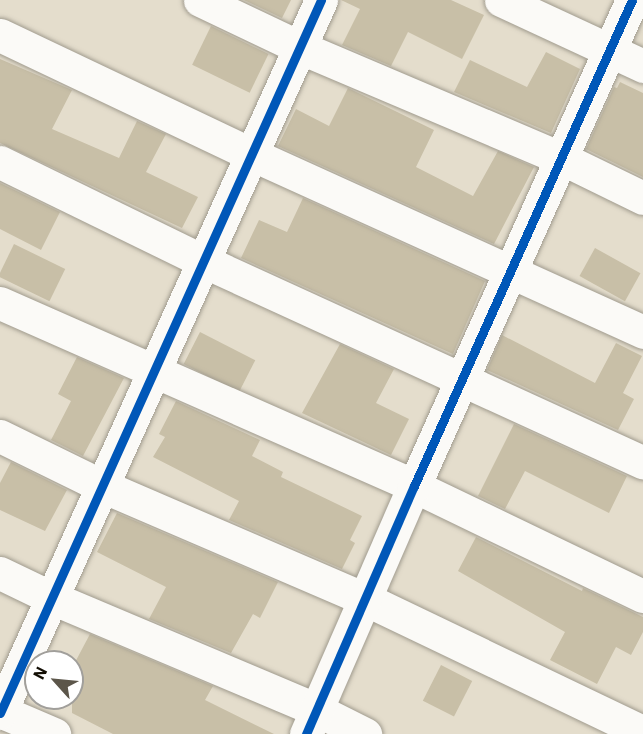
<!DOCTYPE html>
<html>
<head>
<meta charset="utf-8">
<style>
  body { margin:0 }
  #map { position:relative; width:643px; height:734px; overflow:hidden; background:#e4ddcc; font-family:"IBM Plex Sans",sans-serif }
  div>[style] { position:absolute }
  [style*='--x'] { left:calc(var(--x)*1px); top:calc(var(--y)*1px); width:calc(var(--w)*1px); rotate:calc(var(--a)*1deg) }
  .building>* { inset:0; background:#c8bfa7; transform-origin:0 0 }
  .roads { filter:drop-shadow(0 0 2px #a09b8e) drop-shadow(0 0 2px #a09b8e) }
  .minor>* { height:33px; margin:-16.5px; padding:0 16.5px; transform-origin:16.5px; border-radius:16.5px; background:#fbfaf7 }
  .cycleway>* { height:9px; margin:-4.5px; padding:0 4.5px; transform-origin:4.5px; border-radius:4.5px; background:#0057b8 }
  span { translate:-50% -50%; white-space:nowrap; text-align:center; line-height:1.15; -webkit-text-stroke:4.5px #fff; paint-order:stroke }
  .north { position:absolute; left:24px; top:650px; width:60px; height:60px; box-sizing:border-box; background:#fff; border:2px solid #a19f9b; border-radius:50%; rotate:297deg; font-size:16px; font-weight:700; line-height:24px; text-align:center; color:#130e04 }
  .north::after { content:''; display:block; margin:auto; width:21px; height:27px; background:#5c564a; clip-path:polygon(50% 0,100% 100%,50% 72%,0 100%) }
</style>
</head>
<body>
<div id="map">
  <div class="building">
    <i style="clip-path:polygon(244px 0,291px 0,282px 18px)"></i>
    <i style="clip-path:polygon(341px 0,451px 0,484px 15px,462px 59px,408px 32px,391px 66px,342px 45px,360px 9px)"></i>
    <i style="left:211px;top:26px;width:64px;height:43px;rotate:26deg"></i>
    <i style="clip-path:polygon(546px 52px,580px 69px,551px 133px,454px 92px,470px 60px,527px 87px)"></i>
    <i style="clip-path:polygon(0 59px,72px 90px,52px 129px,119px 158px,137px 121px,166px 134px,146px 172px,198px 197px,182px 228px,0 143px)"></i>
    <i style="clip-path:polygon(620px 82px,643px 93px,643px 177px,586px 149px,614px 87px,617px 88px)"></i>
    <i style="clip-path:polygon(348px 88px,434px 130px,416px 167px,473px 196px,498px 151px,534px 167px,494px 244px,278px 146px,296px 109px,329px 126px)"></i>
    <i style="clip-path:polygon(0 183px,60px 212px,41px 250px,0 229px)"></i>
    <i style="clip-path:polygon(303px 198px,485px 281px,453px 354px,241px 258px,259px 220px,287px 232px)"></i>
    <i style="left:14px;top:244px;width:57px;height:36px;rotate:26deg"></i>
    <i style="left:595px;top:248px;width:52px;height:32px;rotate:29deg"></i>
    <i style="left:200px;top:332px;width:62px;height:36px;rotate:27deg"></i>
    <i style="clip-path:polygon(502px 335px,595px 383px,616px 343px,642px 356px,623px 393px,634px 399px,618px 430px,487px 370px)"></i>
    <i style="clip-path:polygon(340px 344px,394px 369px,376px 403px,409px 419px,391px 455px,302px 413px)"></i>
    <i style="clip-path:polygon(77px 357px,124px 378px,83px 456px,51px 440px,71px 401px,58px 394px)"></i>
    <i style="clip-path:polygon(176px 401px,260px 440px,252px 456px,283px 472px,281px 477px,362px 516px,350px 540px,355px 543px,342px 569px,229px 520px,239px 501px,153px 457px,165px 437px,159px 434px)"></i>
    <i style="clip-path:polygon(514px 424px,627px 476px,609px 513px,525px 471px,505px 509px,478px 496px)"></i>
    <i style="clip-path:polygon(11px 462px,67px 490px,45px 531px,0 510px,0 483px)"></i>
    <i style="clip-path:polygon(117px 513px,278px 582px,260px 618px,253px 614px,231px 653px,149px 619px,166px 587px,97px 552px)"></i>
    <i style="clip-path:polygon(476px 537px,582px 591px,583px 588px,643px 617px,643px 632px,631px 655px,616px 647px,597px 684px,550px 660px,565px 632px,458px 571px)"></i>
    <i style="clip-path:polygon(90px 634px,213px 686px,205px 700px,274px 734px,113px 734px,72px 713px,72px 668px)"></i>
    <i style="left:441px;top:665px;width:35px;height:40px;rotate:27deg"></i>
  </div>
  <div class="roads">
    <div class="minor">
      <i style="--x:200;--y:0;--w:110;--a:25.4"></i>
      <i style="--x:299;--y:47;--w:285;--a:23"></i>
      <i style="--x:561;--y:158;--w:91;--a:26"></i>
      <i style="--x:501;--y:0;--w:157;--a:24.9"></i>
      <i style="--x:0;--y:35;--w:278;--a:25.4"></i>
      <i style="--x:251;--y:154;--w:431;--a:24.4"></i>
      <i style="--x:0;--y:162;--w:226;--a:26"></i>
      <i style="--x:203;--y:261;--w:484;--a:24.6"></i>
      <i style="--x:0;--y:303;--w:453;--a:23.8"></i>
      <i style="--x:414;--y:486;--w:254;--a:25.7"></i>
      <i style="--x:0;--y:436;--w:111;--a:26.1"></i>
      <i style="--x:100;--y:485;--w:288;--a:23.3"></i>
      <i style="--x:365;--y:599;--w:308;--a:25.6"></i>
      <i style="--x:0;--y:573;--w:58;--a:25.7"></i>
      <i style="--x:52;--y:598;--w:288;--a:22.9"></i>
      <i style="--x:317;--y:710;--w:54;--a:26.6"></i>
      <i style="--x:0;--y:711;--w:59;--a:23.1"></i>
      <i style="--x:0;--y:713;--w:782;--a:-65.76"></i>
      <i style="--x:306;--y:734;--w:270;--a:-66.5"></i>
      <i style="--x:414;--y:486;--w:533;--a:-65.84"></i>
    </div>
  </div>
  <div class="cycleway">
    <i style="--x:0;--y:713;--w:782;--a:-65.76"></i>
    <i style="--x:306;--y:734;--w:270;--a:-66.5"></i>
    <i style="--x:414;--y:486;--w:533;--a:-65.84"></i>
  </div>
  <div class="north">N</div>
</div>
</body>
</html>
